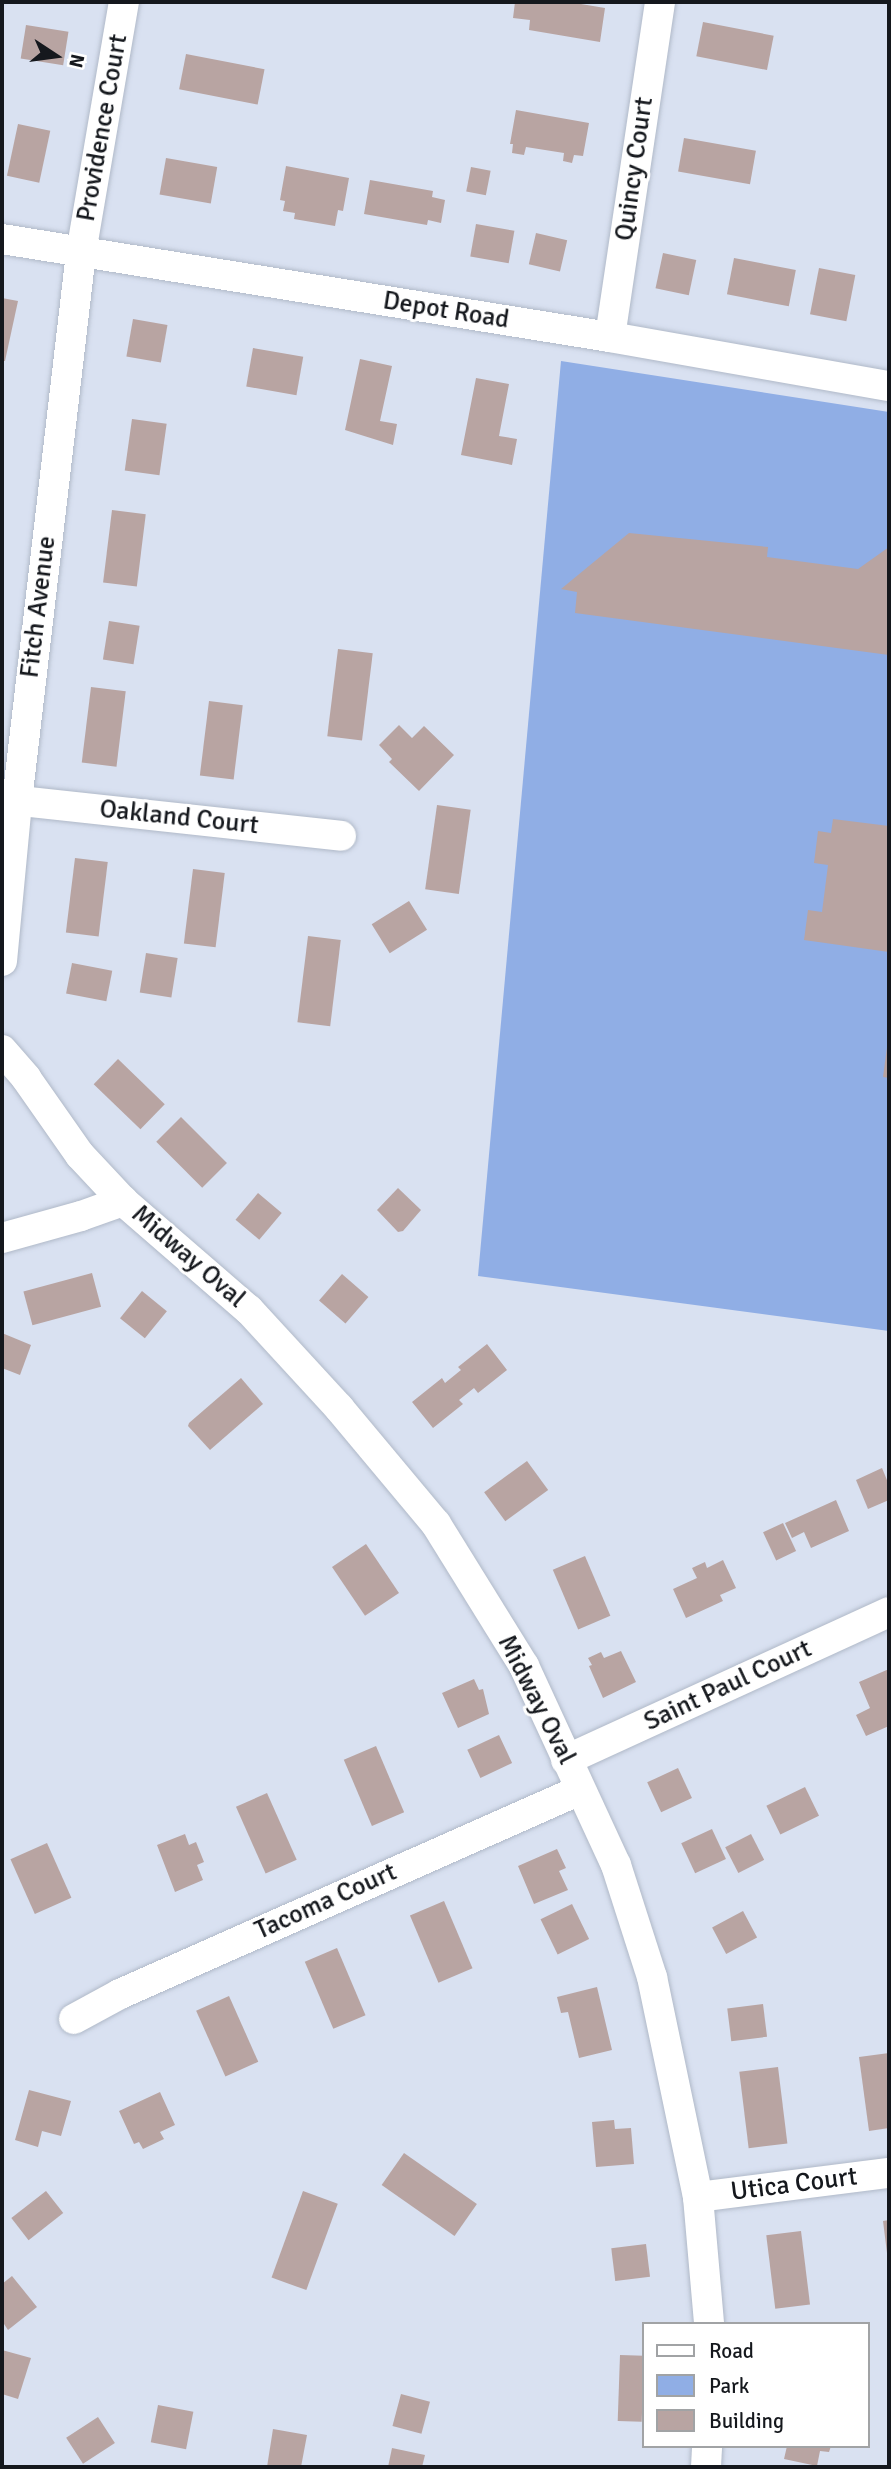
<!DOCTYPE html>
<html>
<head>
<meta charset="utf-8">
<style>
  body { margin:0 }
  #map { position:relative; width:891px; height:2469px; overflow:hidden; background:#d9e1f1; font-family:Signika,sans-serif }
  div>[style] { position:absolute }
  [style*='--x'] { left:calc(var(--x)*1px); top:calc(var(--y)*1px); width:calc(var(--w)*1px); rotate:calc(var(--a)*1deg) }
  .green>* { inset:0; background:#90aee5 }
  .building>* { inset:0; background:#b8a4a2; transform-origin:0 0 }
  .roads { filter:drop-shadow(0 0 2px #b0b9c8) drop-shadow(0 0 2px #b0b9c8) }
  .street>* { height:30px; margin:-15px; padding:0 15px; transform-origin:15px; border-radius:15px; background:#fff }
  span { translate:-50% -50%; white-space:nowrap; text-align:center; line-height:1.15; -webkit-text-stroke:6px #fff; paint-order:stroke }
  .street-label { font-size:26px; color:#15181d }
  .frame { position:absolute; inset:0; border:4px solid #15181d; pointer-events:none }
  .legend { position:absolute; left:642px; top:2322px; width:228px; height:126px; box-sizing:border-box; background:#fff; border:2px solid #a1a3a5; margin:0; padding:9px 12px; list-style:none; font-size:21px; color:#15181d }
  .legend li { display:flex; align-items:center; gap:14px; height:35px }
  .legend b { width:35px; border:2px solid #a1a3a5 }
  .north { position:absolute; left:21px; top:21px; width:70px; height:70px; -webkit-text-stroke:5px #fff; paint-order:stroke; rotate:103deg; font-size:19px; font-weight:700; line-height:28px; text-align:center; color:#15181d }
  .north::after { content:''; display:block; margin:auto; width:24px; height:32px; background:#15181d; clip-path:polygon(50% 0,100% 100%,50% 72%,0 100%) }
</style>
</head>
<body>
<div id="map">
  <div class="green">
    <i style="clip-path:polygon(561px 361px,889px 412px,889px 1331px,478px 1276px)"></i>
  </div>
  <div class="building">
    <i style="clip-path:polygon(515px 2px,569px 2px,605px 8px,600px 42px,529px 30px,530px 20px,513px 18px)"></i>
    <i style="left:703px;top:22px;width:72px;height:35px;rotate:11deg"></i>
    <i style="left:26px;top:25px;width:43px;height:34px;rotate:9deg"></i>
    <i style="left:186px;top:54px;width:80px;height:36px;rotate:11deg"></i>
    <i style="clip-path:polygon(516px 110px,589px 123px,583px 156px,574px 155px,572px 163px,563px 161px,564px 153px,526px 147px,524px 155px,512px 153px,513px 144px,510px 144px)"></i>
    <i style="left:18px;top:124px;width:33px;height:53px;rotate:12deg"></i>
    <i style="left:684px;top:138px;width:73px;height:34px;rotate:10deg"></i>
    <i style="left:166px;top:158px;width:52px;height:37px;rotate:10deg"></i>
    <i style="clip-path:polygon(286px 166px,349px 178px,343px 211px,338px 210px,335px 226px,294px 219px,295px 213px,283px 211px,285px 201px,280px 200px)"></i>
    <i style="left:471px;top:167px;width:20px;height:25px;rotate:11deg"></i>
    <i style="clip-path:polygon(370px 180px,433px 191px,432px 197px,445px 200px,441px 223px,428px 220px,427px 225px,364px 214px)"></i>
    <i style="left:476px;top:224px;width:39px;height:33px;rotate:10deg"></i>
    <i style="left:536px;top:233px;width:32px;height:32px;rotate:13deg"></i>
    <i style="left:663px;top:253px;width:34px;height:36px;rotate:12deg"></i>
    <i style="left:734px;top:258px;width:63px;height:37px;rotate:11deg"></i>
    <i style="left:819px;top:268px;width:37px;height:47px;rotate:11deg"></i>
    <i style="clip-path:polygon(2px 298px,18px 301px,5px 361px,2px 361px)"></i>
    <i style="left:133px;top:319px;width:35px;height:38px;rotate:10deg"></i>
    <i style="left:253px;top:348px;width:51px;height:39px;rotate:10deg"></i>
    <i style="clip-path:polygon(360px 359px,392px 366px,380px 421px,397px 424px,393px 445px,345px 430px)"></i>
    <i style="clip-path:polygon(476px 378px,509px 384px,499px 436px,517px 439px,512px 465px,461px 455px)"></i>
    <i style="left:132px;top:419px;width:35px;height:52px;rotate:8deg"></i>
    <i style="left:112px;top:510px;width:34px;height:73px;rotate:7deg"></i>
    <i style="clip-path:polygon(629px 533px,768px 547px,767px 557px,858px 569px,889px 547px,889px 655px,575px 613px,577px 592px,561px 589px)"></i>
    <i style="left:109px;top:621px;width:31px;height:39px;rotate:9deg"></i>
    <i style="left:338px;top:649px;width:35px;height:88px;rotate:7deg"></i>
    <i style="left:91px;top:687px;width:35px;height:76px;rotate:7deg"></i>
    <i style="left:209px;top:701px;width:34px;height:75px;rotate:7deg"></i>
    <i style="clip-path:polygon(399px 725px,412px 738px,424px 726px,454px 755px,419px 791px,389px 762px,392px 759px,379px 745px)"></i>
    <i style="left:437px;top:805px;width:34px;height:85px;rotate:8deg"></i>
    <i style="clip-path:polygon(833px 819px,889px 826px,889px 952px,804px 940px,808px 910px,822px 912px,828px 865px,814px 863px,818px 831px,831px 833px)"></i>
    <i style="left:75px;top:858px;width:33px;height:75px;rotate:7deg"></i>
    <i style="left:193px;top:869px;width:32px;height:75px;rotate:7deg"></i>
    <i style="left:409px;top:901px;width:34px;height:44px;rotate:58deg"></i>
    <i style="left:308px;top:936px;width:33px;height:87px;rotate:7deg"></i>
    <i style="left:146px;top:953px;width:32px;height:40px;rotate:9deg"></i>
    <i style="left:72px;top:963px;width:41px;height:31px;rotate:11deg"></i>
    <i style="clip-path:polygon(888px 1040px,889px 1040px,889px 1078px,883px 1077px)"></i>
    <i style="left:118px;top:1059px;width:65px;height:35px;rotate:44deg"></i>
    <i style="left:181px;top:1117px;width:65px;height:35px;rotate:45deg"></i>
    <i style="clip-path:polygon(398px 1188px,421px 1210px,403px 1231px,398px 1232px,377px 1210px)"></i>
    <i style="left:258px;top:1193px;width:31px;height:35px;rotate:40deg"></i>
    <i style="left:92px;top:1273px;width:35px;height:71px;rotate:75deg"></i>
    <i style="left:342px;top:1274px;width:35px;height:35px;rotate:41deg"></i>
    <i style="left:142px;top:1291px;width:32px;height:35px;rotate:39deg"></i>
    <i style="clip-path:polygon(2px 1333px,31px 1345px,20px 1375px,2px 1368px)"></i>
    <i style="clip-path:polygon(487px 1344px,507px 1370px,478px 1393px,474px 1388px,459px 1400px,463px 1404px,433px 1428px,412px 1402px,442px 1378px,445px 1383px,461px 1370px,458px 1367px)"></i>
    <i style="clip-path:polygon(241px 1378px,263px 1404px,210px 1450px,188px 1426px,189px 1423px)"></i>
    <i style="left:527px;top:1461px;width:36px;height:53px;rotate:54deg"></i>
    <i style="clip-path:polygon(882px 1468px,889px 1485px,889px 1500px,868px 1509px,856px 1480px)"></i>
    <i style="clip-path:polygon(836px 1500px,849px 1531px,811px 1548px,804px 1532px,792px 1538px,785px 1523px)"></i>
    <i style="left:783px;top:1523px;width:31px;height:22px;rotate:65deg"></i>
    <i style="left:366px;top:1544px;width:59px;height:41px;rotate:56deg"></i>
    <i style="left:585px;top:1556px;width:65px;height:35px;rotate:67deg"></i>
    <i style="clip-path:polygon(723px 1560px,736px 1588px,720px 1595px,723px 1601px,686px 1618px,673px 1589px,697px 1578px,692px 1568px,705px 1562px,707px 1568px)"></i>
    <i style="clip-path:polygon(621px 1651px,636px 1682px,603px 1698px,589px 1666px,592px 1665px,588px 1658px,601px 1652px,604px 1658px)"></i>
    <i style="clip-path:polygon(889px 1669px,889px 1726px,866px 1736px,856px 1715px,870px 1708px,859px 1682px)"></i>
    <i style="clip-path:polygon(474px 1679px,479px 1690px,483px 1689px,489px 1714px,458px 1728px,442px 1693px)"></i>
    <i style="left:499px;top:1735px;width:31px;height:35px;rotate:65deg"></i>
    <i style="left:376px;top:1746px;width:72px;height:35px;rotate:67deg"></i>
    <i style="left:678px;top:1768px;width:33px;height:34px;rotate:65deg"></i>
    <i style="left:805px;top:1787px;width:32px;height:43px;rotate:64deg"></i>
    <i style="left:267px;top:1793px;width:73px;height:34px;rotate:66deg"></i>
    <i style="left:712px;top:1829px;width:33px;height:34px;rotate:65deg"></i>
    <i style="clip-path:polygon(185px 1834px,189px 1845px,196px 1842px,204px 1862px,197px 1865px,203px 1880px,175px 1892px,157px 1845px)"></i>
    <i style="left:751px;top:1834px;width:29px;height:29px;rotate:63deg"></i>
    <i style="left:47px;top:1843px;width:60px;height:40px;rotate:66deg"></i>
    <i style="clip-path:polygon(557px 1849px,566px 1868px,559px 1871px,568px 1890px,534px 1904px,518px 1866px)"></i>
    <i style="left:444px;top:1901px;width:73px;height:37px;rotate:67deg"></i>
    <i style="left:572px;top:1904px;width:39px;height:35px;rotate:64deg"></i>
    <i style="left:743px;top:1911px;width:30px;height:35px;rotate:62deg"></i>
    <i style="left:337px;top:1948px;width:73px;height:35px;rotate:67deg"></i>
    <i style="clip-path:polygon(597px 1987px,612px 2050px,579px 2058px,568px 2012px,561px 2013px,557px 1997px)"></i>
    <i style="left:229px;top:1996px;width:72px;height:36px;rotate:66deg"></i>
    <i style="left:763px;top:2004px;width:33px;height:36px;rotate:83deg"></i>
    <i style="clip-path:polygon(889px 2053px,889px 2128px,869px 2131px,859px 2057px)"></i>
    <i style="left:778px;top:2067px;width:77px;height:39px;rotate:83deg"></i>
    <i style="clip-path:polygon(29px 2090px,71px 2101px,61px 2136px,42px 2131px,38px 2147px,15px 2140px)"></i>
    <i style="clip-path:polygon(160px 2092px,175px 2125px,160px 2132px,164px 2139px,143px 2149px,139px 2142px,134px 2144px,119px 2111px)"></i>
    <i style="clip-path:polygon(614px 2120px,615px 2129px,631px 2128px,634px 2164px,596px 2167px,592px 2122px)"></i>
    <i style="left:404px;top:2153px;width:89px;height:39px;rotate:35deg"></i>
    <i style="left:46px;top:2191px;width:28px;height:44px;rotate:52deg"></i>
    <i style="left:303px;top:2191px;width:37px;height:92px;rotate:20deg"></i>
    <i style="clip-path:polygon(889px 2220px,889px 2261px,888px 2261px,883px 2221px)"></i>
    <i style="left:801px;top:2231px;width:74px;height:35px;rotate:83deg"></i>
    <i style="left:646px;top:2244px;width:33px;height:35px;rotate:83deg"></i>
    <i style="clip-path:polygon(12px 2276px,37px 2307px,8px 2330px,2px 2321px,2px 2284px)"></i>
    <i style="clip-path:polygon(2px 2350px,31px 2358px,18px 2399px,2px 2394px)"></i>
    <i style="left:620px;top:2355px;width:24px;height:66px;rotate:2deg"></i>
    <i style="left:401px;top:2394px;width:30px;height:33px;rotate:15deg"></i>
    <i style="left:158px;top:2405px;width:36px;height:38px;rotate:11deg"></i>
    <i style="left:98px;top:2417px;width:31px;height:38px;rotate:57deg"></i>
    <i style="clip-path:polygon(273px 2429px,307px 2435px,301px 2467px,267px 2467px)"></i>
    <i style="clip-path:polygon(787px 2446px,831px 2446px,829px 2452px,820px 2451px,817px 2466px,784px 2459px)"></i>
    <i style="clip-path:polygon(392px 2448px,425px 2455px,422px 2467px,388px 2467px)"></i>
  </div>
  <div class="roads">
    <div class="street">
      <i style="--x:2;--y:239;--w:616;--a:9.16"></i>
      <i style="--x:610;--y:337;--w:283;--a:10"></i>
      <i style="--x:610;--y:337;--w:339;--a:-81.5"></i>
      <i style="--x:2;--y:799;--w:341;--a:6.2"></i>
      <i style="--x:2;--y:961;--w:161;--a:-84.6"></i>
      <i style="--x:17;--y:801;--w:552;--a:-83.34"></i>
      <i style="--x:81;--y:253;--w:255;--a:-80.3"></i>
      <i style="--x:2;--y:1050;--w:37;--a:49"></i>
      <i style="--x:26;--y:1078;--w:94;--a:55"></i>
      <i style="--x:80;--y:1155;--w:63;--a:46.9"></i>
      <i style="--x:123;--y:1201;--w:167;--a:40.9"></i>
      <i style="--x:249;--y:1310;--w:133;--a:47.4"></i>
      <i style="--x:339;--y:1408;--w:151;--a:50.1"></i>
      <i style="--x:436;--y:1524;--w:167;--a:58.2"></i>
      <i style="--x:524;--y:1666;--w:219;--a:65.2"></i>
      <i style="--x:616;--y:1865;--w:118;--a:72.2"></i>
      <i style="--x:652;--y:1977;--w:225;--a:78.2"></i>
      <i style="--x:698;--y:2197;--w:127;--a:85"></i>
      <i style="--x:2;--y:1238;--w:82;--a:-15.6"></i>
      <i style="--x:81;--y:1216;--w:45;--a:-19.7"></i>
      <i style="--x:566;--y:1760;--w:355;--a:-24.6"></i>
      <i style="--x:74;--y:2019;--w:52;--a:-28.5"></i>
      <i style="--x:120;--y:1994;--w:503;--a:-23.92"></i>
      <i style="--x:698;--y:2197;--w:193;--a:-7.2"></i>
      <i style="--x:706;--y:2467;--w:21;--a:-87"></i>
    </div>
  </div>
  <div class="street-label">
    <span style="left:103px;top:128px;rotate:-80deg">Providence Court</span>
    <span style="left:635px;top:169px;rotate:-82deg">Quincy Court</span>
    <span style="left:446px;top:311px;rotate:9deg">Depot Road</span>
    <span style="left:39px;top:607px;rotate:-83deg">Fitch Avenue</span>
    <span style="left:179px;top:818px;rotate:6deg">Oakland Court</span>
    <span style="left:188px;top:1257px;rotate:41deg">Midway Oval</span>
    <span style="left:728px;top:1686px;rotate:-25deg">Saint Paul Court</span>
    <span style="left:536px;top:1700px;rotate:63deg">Midway Oval</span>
    <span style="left:326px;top:1902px;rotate:-24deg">Tacoma Court</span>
    <span style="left:794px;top:2185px;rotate:-7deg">Utica Court</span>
  </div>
  <div class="frame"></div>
  <ul class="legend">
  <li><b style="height:9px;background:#fff"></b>Road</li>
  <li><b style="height:19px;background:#90aee5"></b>Park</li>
  <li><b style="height:19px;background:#b8a4a2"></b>Building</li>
  </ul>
  <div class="north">N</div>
</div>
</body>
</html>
